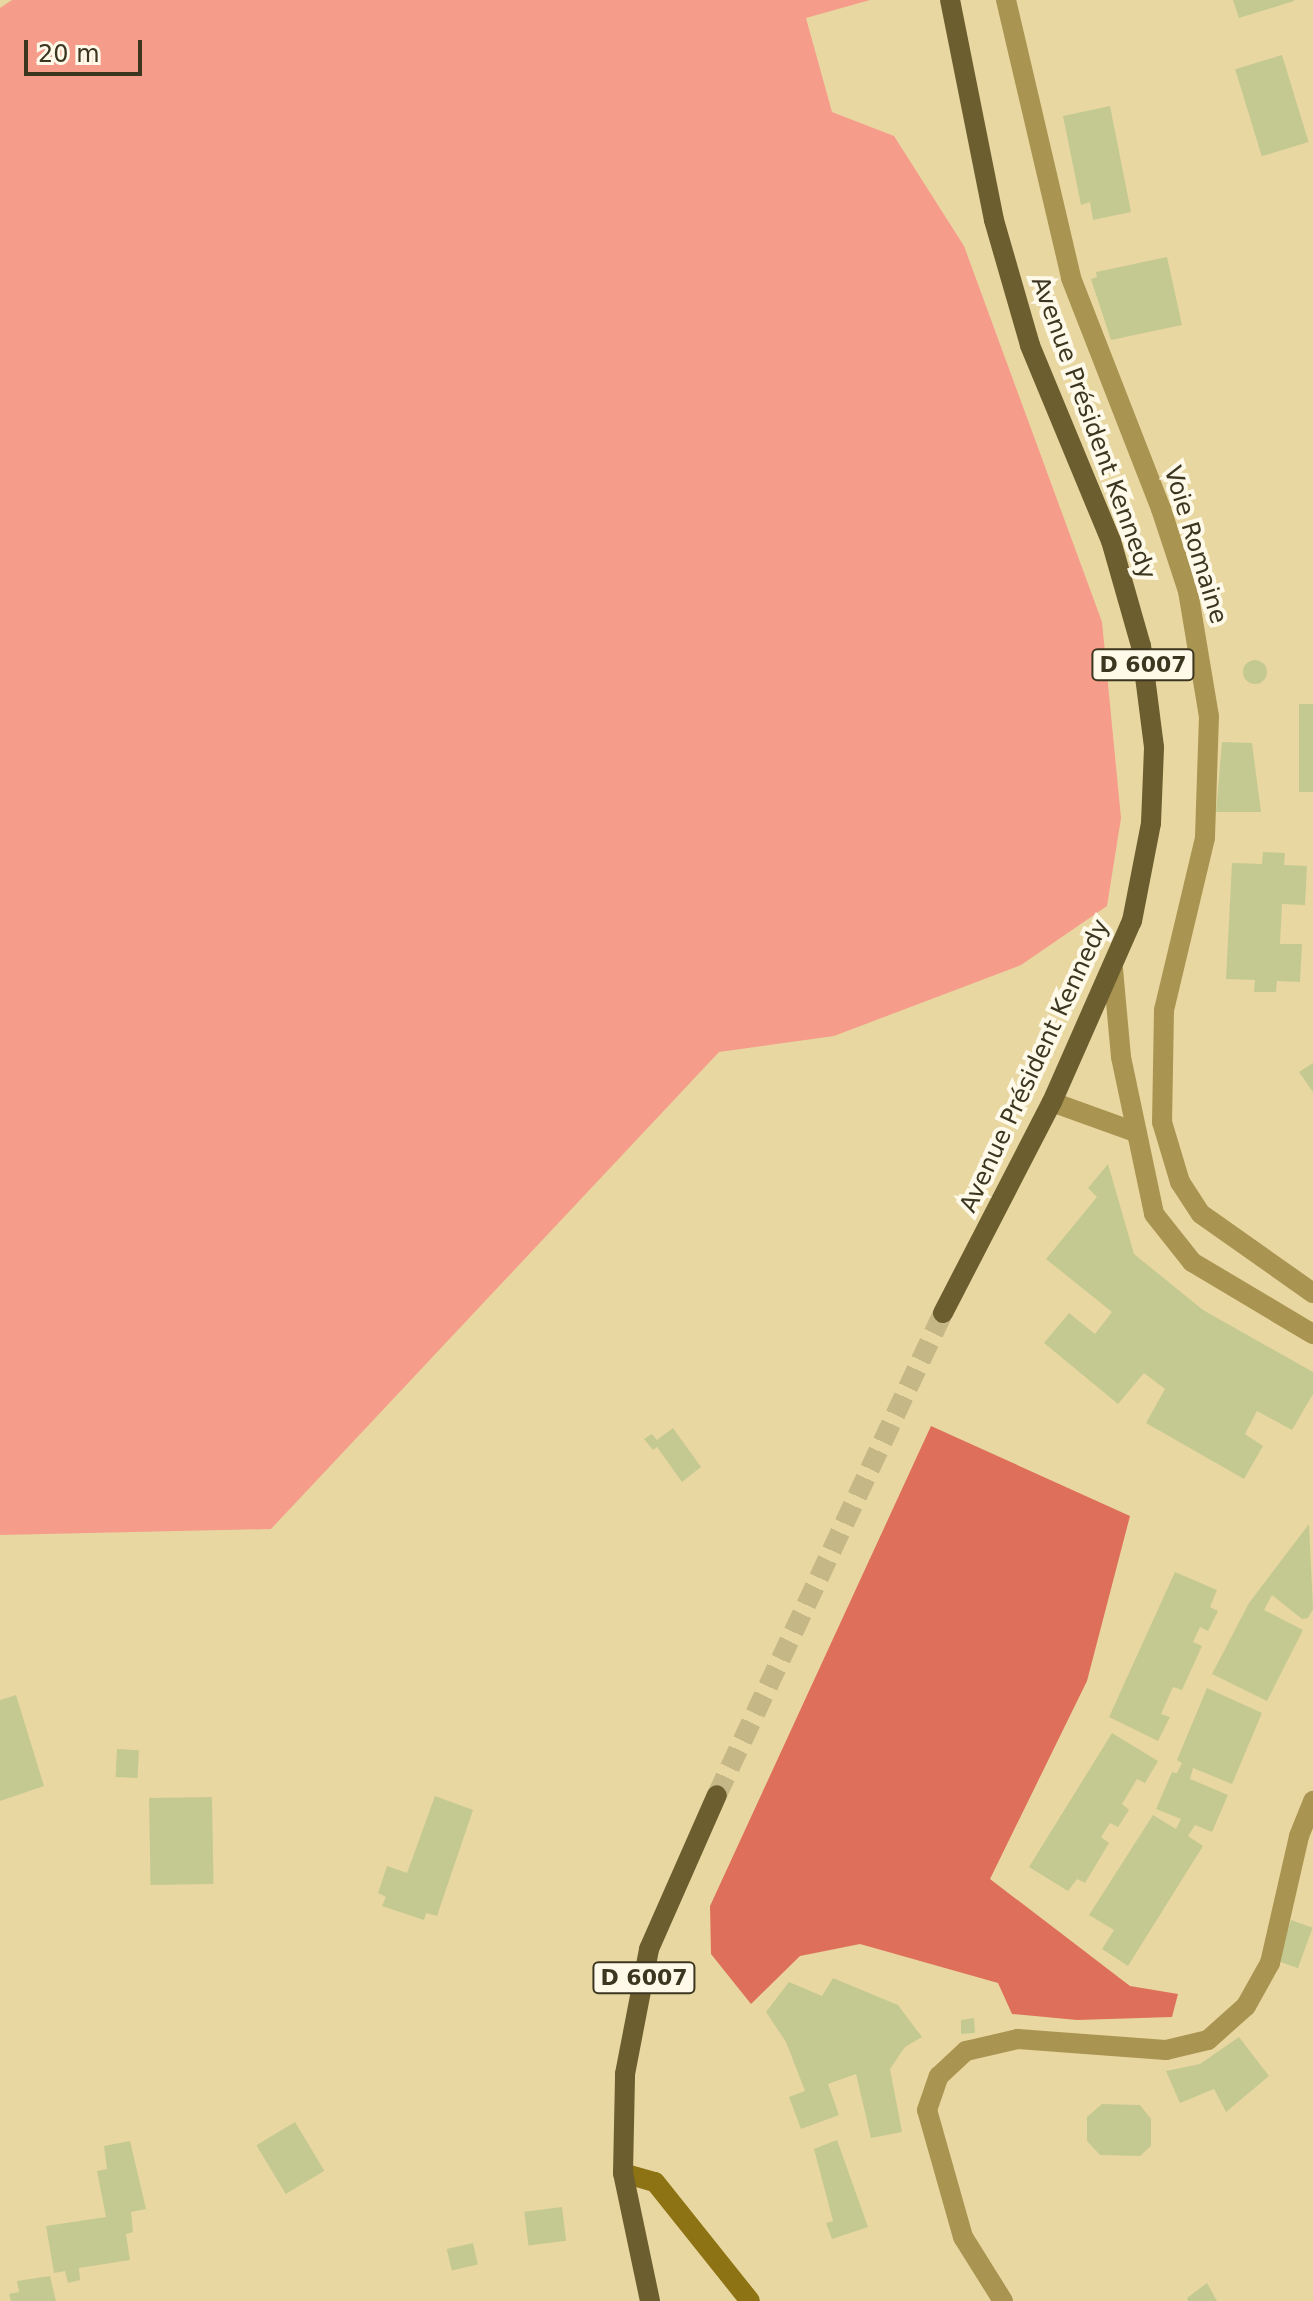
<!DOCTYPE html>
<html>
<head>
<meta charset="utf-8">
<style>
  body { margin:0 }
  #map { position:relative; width:1313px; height:2301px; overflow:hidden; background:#e9d7a1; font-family:"DejaVu Sans",sans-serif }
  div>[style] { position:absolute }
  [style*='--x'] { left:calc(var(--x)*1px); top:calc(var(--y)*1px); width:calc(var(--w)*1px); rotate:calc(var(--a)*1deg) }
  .green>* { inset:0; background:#f59c8a }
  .forest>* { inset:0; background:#de705b }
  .building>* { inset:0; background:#c4c992; transform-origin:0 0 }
  .round { border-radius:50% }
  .primary-tunnel>* { height:20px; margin-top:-10px; transform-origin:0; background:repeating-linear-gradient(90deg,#c6b787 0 20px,transparent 0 30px) }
  .street>* { height:20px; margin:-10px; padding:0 10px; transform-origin:10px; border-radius:10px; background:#aa9451 }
  .secondary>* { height:20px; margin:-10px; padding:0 10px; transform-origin:10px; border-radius:10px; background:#8d7313 }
  .primary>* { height:20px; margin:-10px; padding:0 10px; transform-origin:10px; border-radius:10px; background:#6d5e2f }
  span { translate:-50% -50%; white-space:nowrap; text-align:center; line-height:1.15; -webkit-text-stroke:8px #fef9e9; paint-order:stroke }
  .shield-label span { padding:2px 6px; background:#fef9e9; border:2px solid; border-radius:6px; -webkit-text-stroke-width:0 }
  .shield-label { font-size:22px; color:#3c351f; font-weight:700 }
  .street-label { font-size:24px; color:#3c351f }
  .scale { position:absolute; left:24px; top:40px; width:118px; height:36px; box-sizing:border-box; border:4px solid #3c351f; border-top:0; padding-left:10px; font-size:24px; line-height:28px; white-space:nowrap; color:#3c351f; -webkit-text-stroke:6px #fef9e9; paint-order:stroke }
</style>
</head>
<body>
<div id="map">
  <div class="green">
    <i style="clip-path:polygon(12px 0,870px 0,806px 18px,832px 112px,894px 136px,964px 246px,1102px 622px,1121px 818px,1107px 906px,1021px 965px,834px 1036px,719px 1052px,271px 1529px,0 1535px,0 8px)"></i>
  </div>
  <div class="forest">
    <i style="clip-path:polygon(931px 1426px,1130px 1516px,1087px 1681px,990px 1879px,1130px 1986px,1178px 1994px,1172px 2017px,1077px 2020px,1012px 2014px,998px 1983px,860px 1944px,800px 1956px,751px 2004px,711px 1954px,710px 1906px)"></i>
  </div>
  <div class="building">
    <i style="clip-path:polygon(1233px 0,1294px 0,1294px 1px,1239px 18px)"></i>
    <i style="left:1282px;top:55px;width:91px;height:49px;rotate:73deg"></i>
    <i style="clip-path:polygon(1110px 106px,1131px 212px,1093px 220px,1090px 202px,1081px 205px,1063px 116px)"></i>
    <i style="clip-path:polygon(1167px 257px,1182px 325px,1111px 340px,1091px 279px,1097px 277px,1096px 272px)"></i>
    <i class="round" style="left:1243px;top:660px;width:24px;height:24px"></i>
    <i style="left:1299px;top:704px;width:14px;height:88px"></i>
    <i style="clip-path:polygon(1222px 742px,1252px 743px,1261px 812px,1216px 812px)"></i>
    <i style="clip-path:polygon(1263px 852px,1285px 853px,1284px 865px,1307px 866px,1305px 905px,1282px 904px,1280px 944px,1302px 944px,1300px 982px,1277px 981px,1276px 992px,1254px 992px,1255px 980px,1226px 979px,1232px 863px,1262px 864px)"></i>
    <i style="clip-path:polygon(1313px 1063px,1313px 1092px,1299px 1072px)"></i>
    <i style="clip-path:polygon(1108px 1164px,1134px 1254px,1203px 1310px,1313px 1372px,1313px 1394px,1292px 1430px,1257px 1411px,1245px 1434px,1263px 1446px,1244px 1479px,1146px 1423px,1165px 1389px,1144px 1373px,1118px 1404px,1044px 1343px,1069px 1313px,1095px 1334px,1112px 1312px,1046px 1259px,1097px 1197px,1088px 1188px)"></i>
    <i style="clip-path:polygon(673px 1428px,701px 1467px,682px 1482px,657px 1447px,653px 1450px,644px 1439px,652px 1434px,657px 1440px)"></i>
    <i style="clip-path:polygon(1309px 1524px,1313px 1609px,1308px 1618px,1302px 1619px,1272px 1595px,1264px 1610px,1303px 1630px,1267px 1701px,1212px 1674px,1249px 1603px)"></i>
    <i style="clip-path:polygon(1175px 1572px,1217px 1590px,1210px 1607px,1218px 1611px,1208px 1631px,1200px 1627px,1193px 1642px,1202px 1646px,1182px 1690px,1173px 1687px,1161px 1714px,1170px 1717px,1158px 1741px,1109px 1717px)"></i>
    <i style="clip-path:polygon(1207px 1688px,1262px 1713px,1232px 1784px,1193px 1768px,1190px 1779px,1228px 1795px,1212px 1832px,1195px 1825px,1188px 1836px,1203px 1846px,1128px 1966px,1102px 1949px,1114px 1930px,1089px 1915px,1153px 1815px,1176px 1829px,1181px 1819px,1156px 1809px,1172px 1772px,1177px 1773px,1182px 1763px,1177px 1760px)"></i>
    <i style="clip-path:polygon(16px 1695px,44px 1786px,0 1801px,0 1700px)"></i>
    <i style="clip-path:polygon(1112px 1733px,1158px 1761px,1145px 1783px,1137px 1779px,1122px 1804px,1129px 1810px,1118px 1827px,1110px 1823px,1101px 1837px,1109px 1843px,1085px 1883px,1077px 1879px,1068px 1891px,1029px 1867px)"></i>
    <i style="left:117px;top:1749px;width:22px;height:28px;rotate:3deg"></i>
    <i style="clip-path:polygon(435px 1796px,473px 1810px,437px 1916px,426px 1913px,424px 1920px,382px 1906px,386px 1897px,378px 1893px,387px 1866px,407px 1873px)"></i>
    <i style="left:212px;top:1797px;width:87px;height:63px;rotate:89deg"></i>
    <i style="left:1291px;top:1920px;width:23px;height:43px;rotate:20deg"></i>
    <i style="clip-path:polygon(833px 1978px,898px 2005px,922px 2037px,905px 2047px,890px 2069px,902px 2132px,871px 2138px,856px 2074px,828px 2084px,839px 2115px,801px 2129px,789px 2097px,805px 2091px,786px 2042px,766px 2012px,789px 1982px,822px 1996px)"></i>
    <i style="clip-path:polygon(974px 2018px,975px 2033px,961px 2034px,961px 2020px)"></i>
    <i style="clip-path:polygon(1239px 2037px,1269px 2076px,1226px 2112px,1214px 2089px,1180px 2103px,1166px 2071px,1200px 2064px)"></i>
    <i style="clip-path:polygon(1102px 2104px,1140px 2105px,1151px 2119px,1151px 2146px,1140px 2156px,1100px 2155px,1087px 2141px,1087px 2117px)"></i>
    <i style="left:295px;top:2122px;width:57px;height:45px;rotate:59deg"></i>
    <i style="clip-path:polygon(837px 2140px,868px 2227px,832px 2239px,826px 2223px,833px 2221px,814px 2149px)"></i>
    <i style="clip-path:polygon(130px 2141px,146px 2209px,131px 2212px,133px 2232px,126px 2234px,130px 2260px,79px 2268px,80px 2280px,68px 2283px,65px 2271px,54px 2273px,46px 2226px,106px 2217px,97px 2171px,107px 2169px,104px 2146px)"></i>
    <i style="left:562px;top:2207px;width:34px;height:38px;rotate:83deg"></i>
    <i style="left:473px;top:2243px;width:22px;height:27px;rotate:77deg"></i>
    <i style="clip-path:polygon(50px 2276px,56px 2301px,11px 2301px,9px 2294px,19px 2292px,17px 2281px)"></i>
    <i style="clip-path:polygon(1207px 2283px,1217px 2301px,1188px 2301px,1187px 2298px)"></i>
  </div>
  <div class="primary-tunnel">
    <i style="--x:717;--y:1795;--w:532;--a:-64.88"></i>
  </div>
  <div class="street">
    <i style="--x:1006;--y:0;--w:285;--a:76.8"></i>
    <i style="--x:1071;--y:278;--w:248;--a:68.7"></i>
    <i style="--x:1161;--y:509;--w:86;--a:71.8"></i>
    <i style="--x:1188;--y:591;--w:127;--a:80.5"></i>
    <i style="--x:1209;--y:716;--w:122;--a:91.9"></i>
    <i style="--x:1205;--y:838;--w:177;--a:103.4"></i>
    <i style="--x:1164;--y:1010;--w:112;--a:91"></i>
    <i style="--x:1162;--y:1122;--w:63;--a:73.3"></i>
    <i style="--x:1180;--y:1182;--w:38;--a:57"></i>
    <i style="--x:1201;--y:1214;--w:137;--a:35.2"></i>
    <i style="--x:1113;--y:969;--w:88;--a:84.8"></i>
    <i style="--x:1121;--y:1057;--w:160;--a:78.1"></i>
    <i style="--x:1154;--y:1214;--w:61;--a:51.6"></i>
    <i style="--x:1192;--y:1262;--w:141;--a:30.8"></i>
    <i style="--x:1052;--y:1102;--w:88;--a:19.9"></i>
    <i style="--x:1003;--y:2301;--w:75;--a:-122"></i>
    <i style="--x:963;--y:2237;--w:132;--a:-105.8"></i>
    <i style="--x:927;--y:2110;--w:36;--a:-71"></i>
    <i style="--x:939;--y:2076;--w:37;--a:-43"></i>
    <i style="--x:966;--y:2051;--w:53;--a:-13"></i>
    <i style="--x:1018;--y:2039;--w:148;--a:4.3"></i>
    <i style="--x:1166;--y:2050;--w:43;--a:-13.4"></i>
    <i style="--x:1208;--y:2040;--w:51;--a:-41.8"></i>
    <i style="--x:1246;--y:2006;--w:49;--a:-60.8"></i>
    <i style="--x:1270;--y:1963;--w:130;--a:-77.1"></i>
    <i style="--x:1299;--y:1836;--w:38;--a:-68"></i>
  </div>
  <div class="secondary">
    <i style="--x:623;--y:2173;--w:33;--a:16"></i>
    <i style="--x:655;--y:2182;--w:152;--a:51.4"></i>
  </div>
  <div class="primary">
    <i style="--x:943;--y:1313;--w:237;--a:-62.7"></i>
    <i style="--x:1052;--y:1102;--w:198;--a:-66.2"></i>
    <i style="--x:1132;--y:921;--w:100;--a:-79"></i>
    <i style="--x:1151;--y:823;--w:76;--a:-87.7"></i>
    <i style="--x:1154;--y:747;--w:102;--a:-97.3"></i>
    <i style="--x:1141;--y:646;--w:109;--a:-105.9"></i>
    <i style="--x:1111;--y:541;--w:212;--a:-112.5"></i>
    <i style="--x:1030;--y:345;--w:130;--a:-106.1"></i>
    <i style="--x:994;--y:220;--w:224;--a:-101.3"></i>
    <i style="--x:650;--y:2301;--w:131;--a:-101.9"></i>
    <i style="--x:623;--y:2173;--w:99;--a:-88.8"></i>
    <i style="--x:625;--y:2074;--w:127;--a:-79.1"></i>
    <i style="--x:649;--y:1949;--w:168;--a:-66.2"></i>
  </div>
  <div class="shield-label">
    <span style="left:1143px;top:665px">D 6007</span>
    <span style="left:644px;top:1978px">D 6007</span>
  </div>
  <div class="street-label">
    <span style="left:1093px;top:428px;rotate:70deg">Avenue Président Kennedy</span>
    <span style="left:1195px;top:545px;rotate:73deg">Voie Romaine</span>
    <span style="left:1035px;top:1066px;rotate:-65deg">Avenue Président Kennedy</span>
  </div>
  <div class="scale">20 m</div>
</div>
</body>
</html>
